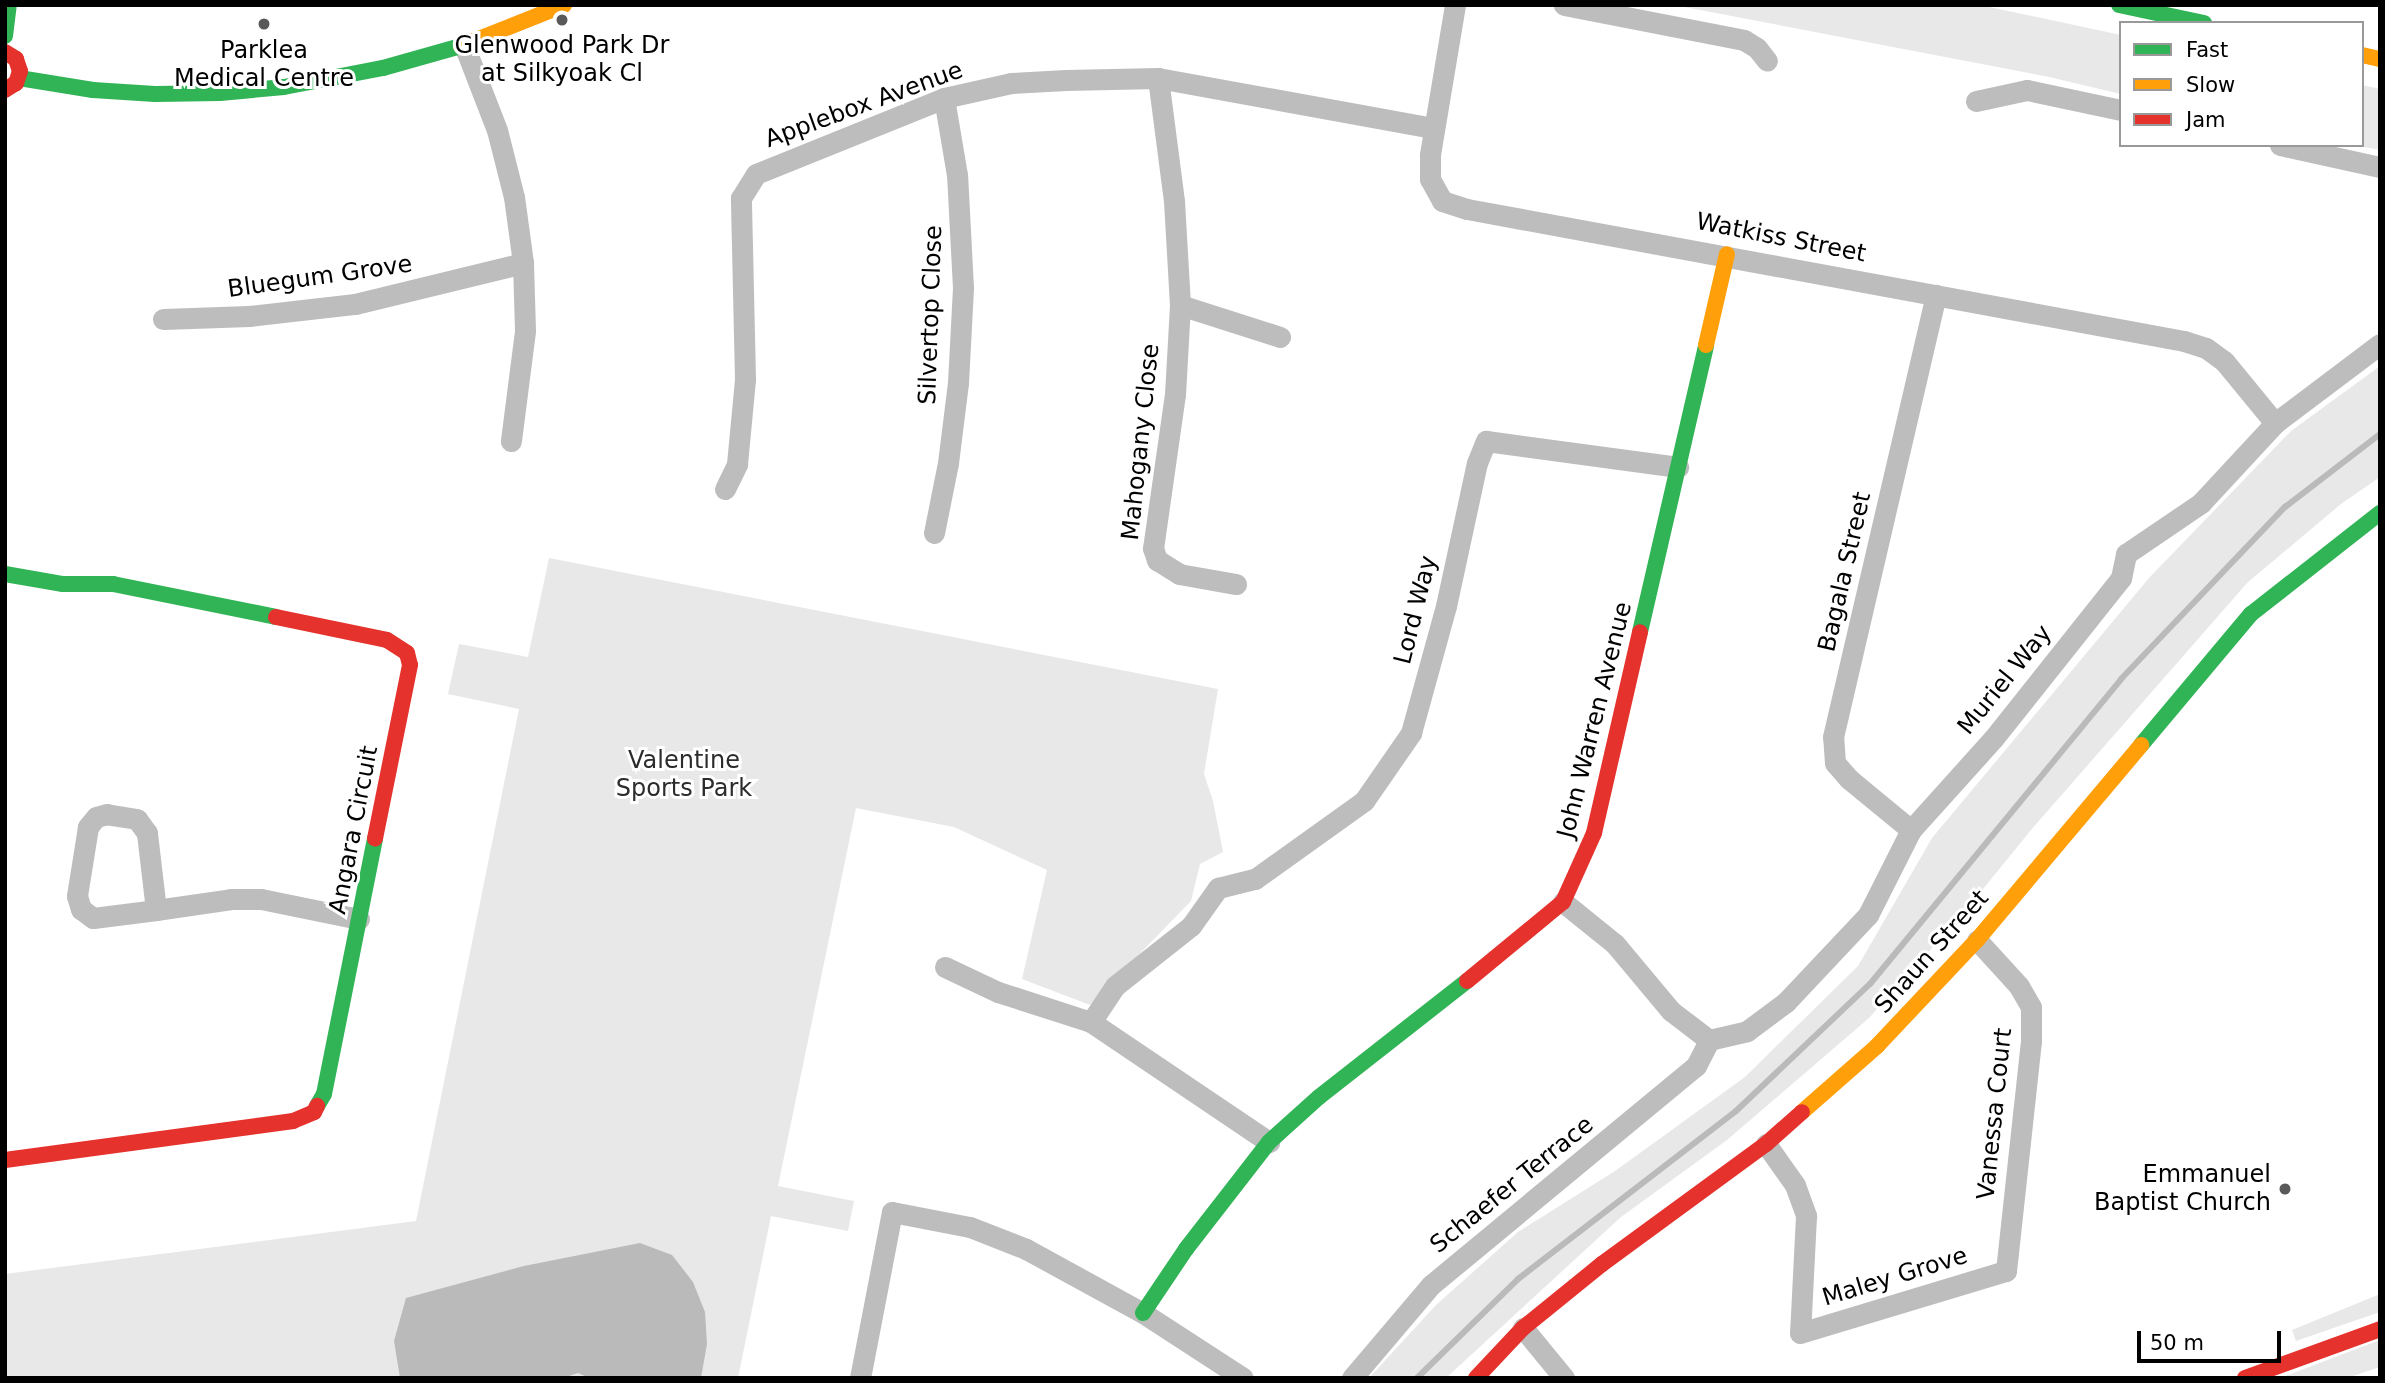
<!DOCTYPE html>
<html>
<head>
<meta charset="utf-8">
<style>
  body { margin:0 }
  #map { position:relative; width:2385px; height:1383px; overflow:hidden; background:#fff; font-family:"DejaVu Sans",sans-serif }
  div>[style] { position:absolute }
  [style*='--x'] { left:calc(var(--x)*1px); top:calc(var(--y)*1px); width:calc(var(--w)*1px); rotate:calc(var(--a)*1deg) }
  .green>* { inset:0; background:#e8e8e8 }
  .water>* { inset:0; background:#bababa }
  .stream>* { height:6px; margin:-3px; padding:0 3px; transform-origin:3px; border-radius:3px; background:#bababa }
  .street>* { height:21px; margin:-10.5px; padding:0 10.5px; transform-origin:10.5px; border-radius:10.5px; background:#bdbdbd }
  .fast>* { height:16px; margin:-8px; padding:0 8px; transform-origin:8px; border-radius:8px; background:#30b455 }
  .slow>* { height:16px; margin:-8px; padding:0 8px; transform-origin:8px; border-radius:8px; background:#ff9f0a }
  .jam>* { height:16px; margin:-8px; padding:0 8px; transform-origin:8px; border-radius:8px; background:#e5322d }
  .dots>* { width:19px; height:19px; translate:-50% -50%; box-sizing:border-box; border:4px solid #fff; border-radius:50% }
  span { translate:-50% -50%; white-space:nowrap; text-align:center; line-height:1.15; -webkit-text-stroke:6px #fff; paint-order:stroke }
  .poi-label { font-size:24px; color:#000 }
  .right { translate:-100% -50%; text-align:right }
  .street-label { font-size:24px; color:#000 }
  .park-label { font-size:24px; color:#2c2c2c }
  .frame { position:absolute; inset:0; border:7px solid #000; pointer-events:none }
  .legend { position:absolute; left:2119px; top:21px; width:245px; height:126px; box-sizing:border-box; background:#fff; border:2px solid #999; margin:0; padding:9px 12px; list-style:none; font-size:21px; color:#000 }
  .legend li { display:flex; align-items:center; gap:14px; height:35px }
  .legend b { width:35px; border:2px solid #999 }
  .scale { position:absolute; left:2137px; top:1331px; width:144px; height:32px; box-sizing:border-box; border:4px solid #000; border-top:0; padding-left:9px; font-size:21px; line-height:24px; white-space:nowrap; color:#000; -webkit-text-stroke:5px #fff; paint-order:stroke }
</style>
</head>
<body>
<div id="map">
  <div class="green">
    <i style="clip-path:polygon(1674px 5px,1980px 5px,2121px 35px,2121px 94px,2049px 77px)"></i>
    <i style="clip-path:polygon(2362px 85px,2380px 89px,2380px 150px,2354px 145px,2362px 145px)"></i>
    <i style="clip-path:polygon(2380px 366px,2380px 477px,2341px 504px,2247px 583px,2031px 830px,1961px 916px,1869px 1018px,1727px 1140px,1621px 1217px,1446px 1378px,1369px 1378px,1436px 1305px,1518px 1232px,1615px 1171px,1745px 1077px,1858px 966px,1932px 838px,2149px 578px,2291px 431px)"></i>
    <i style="clip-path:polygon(549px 558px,1218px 689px,1204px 774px,1213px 801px,1223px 852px,1200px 864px,1191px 901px,1090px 1005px,1022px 979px,1047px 870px,954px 827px,856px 808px,778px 1186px,854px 1201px,848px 1231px,771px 1216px,738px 1378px,5px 1378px,5px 1274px,416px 1221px,519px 709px,448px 694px,459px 644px,528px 657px)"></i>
    <i style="clip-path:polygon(2380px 1294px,2380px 1312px,2296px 1341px,2292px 1330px)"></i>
    <i style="clip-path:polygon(2380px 1340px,2380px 1367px,2347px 1378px,2280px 1378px)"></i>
  </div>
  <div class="water">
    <i style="clip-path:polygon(640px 1243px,672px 1255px,693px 1282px,705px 1312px,707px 1344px,701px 1378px,589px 1378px,578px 1373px,563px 1378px,400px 1378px,394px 1341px,406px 1298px,524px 1266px)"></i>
  </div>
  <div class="stream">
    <i style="--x:1417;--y:1378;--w:141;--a:-44.4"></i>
    <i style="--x:1518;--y:1279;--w:275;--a:-37.6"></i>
    <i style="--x:1736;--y:1111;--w:185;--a:-43.5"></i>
    <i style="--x:1870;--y:984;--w:395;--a:-50.5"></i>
    <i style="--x:2121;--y:679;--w:238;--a:-46.4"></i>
    <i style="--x:2285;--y:507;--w:120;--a:-37.5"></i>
  </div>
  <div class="street">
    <i style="--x:1455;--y:5;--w:152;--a:99.5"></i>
    <i style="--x:1430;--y:155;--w:24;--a:90"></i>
    <i style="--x:1430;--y:179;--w:25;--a:61"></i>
    <i style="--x:1442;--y:201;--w:26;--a:18"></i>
    <i style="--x:1467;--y:209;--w:729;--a:10.43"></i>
    <i style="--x:2184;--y:341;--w:23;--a:18"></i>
    <i style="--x:2206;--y:348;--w:22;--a:36"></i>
    <i style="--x:2224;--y:361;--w:80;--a:50.6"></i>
    <i style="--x:1564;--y:5;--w:183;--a:11"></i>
    <i style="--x:1744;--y:40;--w:15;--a:32"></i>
    <i style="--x:1757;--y:48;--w:16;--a:52"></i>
    <i style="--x:464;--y:45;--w:91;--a:68.8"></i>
    <i style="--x:497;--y:130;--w:69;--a:75.8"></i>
    <i style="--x:514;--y:197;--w:67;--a:82.2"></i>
    <i style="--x:523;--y:263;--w:68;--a:88.3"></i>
    <i style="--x:525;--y:331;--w:111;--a:97.3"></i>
    <i style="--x:1158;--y:78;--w:124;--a:82.6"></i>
    <i style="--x:1174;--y:201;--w:104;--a:86.7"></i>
    <i style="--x:1180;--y:305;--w:89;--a:93.2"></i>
    <i style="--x:1175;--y:394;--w:156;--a:98.1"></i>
    <i style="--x:1153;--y:548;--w:13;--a:72"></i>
    <i style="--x:1157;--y:560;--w:26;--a:32"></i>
    <i style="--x:1179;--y:574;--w:58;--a:10"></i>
    <i style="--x:1976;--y:101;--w:52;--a:-12.2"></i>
    <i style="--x:2027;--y:90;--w:96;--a:12"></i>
    <i style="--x:2280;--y:145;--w:102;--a:12.4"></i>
    <i style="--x:1180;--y:305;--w:105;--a:17.7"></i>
    <i style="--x:163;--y:319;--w:86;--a:-2"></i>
    <i style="--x:249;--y:316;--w:107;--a:-6.5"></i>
    <i style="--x:355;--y:304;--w:173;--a:-13.7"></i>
    <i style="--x:725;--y:489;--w:28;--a:-64"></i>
    <i style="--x:737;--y:464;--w:85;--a:-84.6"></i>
    <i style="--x:745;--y:379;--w:181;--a:-91.3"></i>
    <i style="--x:741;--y:198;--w:28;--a:-58"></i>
    <i style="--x:756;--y:174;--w:203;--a:-22"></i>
    <i style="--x:944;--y:98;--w:69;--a:-12.6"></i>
    <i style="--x:1011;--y:83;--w:55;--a:-3.1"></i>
    <i style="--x:1066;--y:80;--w:92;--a:-1.2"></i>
    <i style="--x:1158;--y:78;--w:280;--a:10.3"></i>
    <i style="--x:934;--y:533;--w:71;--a:-78.7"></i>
    <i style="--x:948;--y:463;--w:81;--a:-82.9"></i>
    <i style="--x:958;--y:383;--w:95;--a:-87"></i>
    <i style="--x:963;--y:288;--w:113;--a:-93"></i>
    <i style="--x:957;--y:175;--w:78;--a:-99.6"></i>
    <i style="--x:1911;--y:830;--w:80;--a:-140.6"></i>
    <i style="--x:1849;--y:779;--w:21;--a:-131"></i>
    <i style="--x:1835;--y:763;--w:26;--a:-94"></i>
    <i style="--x:1833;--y:737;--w:454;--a:-76.9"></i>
    <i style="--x:1563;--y:902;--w:67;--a:38.9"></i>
    <i style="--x:1615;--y:944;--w:87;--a:50.1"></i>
    <i style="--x:1671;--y:1011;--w:48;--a:37.3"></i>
    <i style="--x:156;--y:910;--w:78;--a:-96.7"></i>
    <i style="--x:147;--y:833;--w:17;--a:-126"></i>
    <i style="--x:137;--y:819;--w:30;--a:-171"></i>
    <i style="--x:107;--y:814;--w:11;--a:165"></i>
    <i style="--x:96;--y:817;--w:13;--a:129"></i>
    <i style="--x:88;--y:827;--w:70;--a:99.1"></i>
    <i style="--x:77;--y:896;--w:14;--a:73"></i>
    <i style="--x:81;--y:909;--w:15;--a:37"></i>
    <i style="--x:93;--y:918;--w:64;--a:-7.2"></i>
    <i style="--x:156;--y:910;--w:76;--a:-8.3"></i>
    <i style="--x:231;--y:899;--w:30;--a:0"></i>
    <i style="--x:261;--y:899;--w:100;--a:11.5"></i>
    <i style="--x:945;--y:967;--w:59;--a:25.3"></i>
    <i style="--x:998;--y:992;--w:98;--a:17.9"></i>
    <i style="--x:1091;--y:1022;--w:215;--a:34"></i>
    <i style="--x:1091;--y:1022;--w:43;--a:-56.3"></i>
    <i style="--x:1115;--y:986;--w:97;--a:-38.3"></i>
    <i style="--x:1191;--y:926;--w:47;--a:-54.6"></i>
    <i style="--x:1218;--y:888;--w:38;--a:-14"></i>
    <i style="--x:1255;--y:879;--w:134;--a:-35.6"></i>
    <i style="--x:1364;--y:801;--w:83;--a:-55.3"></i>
    <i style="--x:1411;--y:733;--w:132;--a:-74.6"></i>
    <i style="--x:1446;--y:606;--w:146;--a:-77.8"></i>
    <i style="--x:1477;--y:463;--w:24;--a:-68"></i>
    <i style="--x:1486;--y:441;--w:194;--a:7.7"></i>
    <i style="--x:1709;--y:1040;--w:39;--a:-13"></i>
    <i style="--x:1747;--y:1031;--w:49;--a:-36.6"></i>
    <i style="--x:1786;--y:1002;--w:120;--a:-46.7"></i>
    <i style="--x:1868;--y:915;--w:95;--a:-63.2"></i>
    <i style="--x:1911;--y:830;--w:122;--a:-48"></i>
    <i style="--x:1993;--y:739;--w:206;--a:-51.5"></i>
    <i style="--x:2121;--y:578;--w:25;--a:-78"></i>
    <i style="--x:2126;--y:554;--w:91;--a:-34.2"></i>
    <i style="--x:2201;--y:503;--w:109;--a:-47.2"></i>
    <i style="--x:2275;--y:423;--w:131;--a:-37"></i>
    <i style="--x:1766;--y:1144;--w:50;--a:54.7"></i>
    <i style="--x:1795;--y:1185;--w:33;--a:70"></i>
    <i style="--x:1806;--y:1216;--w:117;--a:92.9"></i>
    <i style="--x:1800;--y:1333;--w:215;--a:-16.8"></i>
    <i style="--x:2006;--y:1271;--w:231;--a:-83.8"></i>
    <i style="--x:2031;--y:1041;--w:34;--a:-90"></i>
    <i style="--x:2031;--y:1007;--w:24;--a:-120"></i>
    <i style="--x:2019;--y:986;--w:62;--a:-132.4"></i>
    <i style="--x:1523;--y:1328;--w:65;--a:50.6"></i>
    <i style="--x:860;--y:1378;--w:169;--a:-79.1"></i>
    <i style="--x:892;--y:1212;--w:79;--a:10.9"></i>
    <i style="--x:970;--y:1227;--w:60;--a:21.4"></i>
    <i style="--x:1026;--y:1249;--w:133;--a:28.7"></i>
    <i style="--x:1143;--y:1313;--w:119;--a:33"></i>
    <i style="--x:1352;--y:1378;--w:122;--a:-49.7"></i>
    <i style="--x:1431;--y:1285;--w:344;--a:-39.6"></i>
    <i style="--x:1696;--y:1066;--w:29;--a:-63"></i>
  </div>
  <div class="fast">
    <i style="--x:2119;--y:5;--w:87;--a:12"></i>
    <i style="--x:5;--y:36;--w:31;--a:-83"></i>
    <i style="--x:19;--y:78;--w:75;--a:9.2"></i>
    <i style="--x:93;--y:90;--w:62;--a:3.7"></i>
    <i style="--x:155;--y:94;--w:65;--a:-0.9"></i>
    <i style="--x:220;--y:93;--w:64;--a:-5.4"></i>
    <i style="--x:284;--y:87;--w:101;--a:-10.9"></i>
    <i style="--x:383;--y:68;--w:81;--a:-15.8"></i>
    <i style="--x:5;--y:574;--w:59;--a:9.8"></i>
    <i style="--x:63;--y:584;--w:50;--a:0"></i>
    <i style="--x:113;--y:584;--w:166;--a:11.4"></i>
    <i style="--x:1640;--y:632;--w:294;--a:-77"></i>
    <i style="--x:2141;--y:745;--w:171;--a:-50"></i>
    <i style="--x:2251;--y:614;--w:164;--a:-38.1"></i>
    <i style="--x:317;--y:1106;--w:14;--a:-60"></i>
    <i style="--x:324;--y:1094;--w:261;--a:-78.7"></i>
    <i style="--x:1143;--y:1313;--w:77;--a:-56.1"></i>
    <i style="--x:1186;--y:1249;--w:135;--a:-52.2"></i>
    <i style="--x:1269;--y:1142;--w:67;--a:-42"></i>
    <i style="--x:1319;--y:1097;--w:188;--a:-38.1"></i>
  </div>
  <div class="slow">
    <i style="--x:461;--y:46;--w:111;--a:-21.7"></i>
    <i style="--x:2362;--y:55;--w:18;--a:13"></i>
    <i style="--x:1706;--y:345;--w:93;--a:-77"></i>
    <i style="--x:1802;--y:1112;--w:100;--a:-41.3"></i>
    <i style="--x:1877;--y:1046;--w:146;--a:-46.7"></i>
    <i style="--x:1977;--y:940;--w:255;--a:-49.9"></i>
  </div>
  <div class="jam">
    <i style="--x:5;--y:52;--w:13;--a:32"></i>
    <i style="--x:16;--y:59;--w:13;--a:72"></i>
    <i style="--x:20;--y:71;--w:13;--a:108"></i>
    <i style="--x:16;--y:83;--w:13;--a:148"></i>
    <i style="--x:276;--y:617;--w:113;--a:11.7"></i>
    <i style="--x:387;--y:640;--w:24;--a:33"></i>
    <i style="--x:407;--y:653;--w:12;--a:76"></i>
    <i style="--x:410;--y:665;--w:177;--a:101.4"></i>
    <i style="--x:1467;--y:981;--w:124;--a:-39.5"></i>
    <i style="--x:1563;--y:902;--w:76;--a:-65.8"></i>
    <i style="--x:1594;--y:833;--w:206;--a:-77.1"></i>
    <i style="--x:5;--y:1160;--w:291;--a:-7.7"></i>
    <i style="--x:293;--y:1121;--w:23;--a:-23"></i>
    <i style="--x:314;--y:1112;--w:7;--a:-63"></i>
    <i style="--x:1476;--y:1378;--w:69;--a:-46.8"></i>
    <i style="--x:1523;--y:1328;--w:102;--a:-39"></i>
    <i style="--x:1602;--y:1264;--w:203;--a:-36.2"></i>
    <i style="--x:1766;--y:1144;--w:48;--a:-41.6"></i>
    <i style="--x:2245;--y:1378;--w:144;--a:-19.9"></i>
  </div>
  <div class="dots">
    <i style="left:562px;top:20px;background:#595959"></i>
    <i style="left:264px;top:24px;background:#595959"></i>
    <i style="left:2285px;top:1189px;background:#595959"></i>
  </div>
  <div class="poi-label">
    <span style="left:562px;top:60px">Glenwood Park Dr<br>at Silkyoak Cl</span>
    <span style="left:264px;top:65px">Parklea<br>Medical Centre</span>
    <span class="right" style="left:2271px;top:1189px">Emmanuel<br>Baptist Church</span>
  </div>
  <div class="street-label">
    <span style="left:864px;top:105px;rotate:-20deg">Applebox Avenue</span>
    <span style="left:1781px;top:238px;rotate:11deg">Watkiss Street</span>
    <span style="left:320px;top:277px;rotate:-8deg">Bluegum Grove</span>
    <span style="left:931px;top:315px;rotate:-88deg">Silvertop Close</span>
    <span style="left:1141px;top:442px;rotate:-84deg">Mahogany Close</span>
    <span style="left:1845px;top:572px;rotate:-77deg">Bagala Street</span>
    <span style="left:1416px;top:610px;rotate:-76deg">Lord Way</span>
    <span style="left:2005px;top:680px;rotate:-51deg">Muriel Way</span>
    <span style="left:1595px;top:720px;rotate:-76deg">John Warren Avenue</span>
    <span style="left:354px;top:830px;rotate:-79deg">Angara Circuit</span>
    <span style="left:1932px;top:952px;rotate:-48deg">Shaun Street</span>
    <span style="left:1995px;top:1114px;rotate:-84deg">Vanessa Court</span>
    <span style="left:1512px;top:1185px;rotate:-39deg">Schaefer Terrace</span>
    <span style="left:1895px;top:1277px;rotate:-17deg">Maley Grove</span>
  </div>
  <div class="park-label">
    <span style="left:684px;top:775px">Valentine<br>Sports Park</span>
  </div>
  <div class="frame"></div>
  <ul class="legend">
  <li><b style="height:9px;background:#30b455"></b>Fast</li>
  <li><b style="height:9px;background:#ff9f0a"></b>Slow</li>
  <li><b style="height:9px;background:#e5322d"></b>Jam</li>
  </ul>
  <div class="scale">50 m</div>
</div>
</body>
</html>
